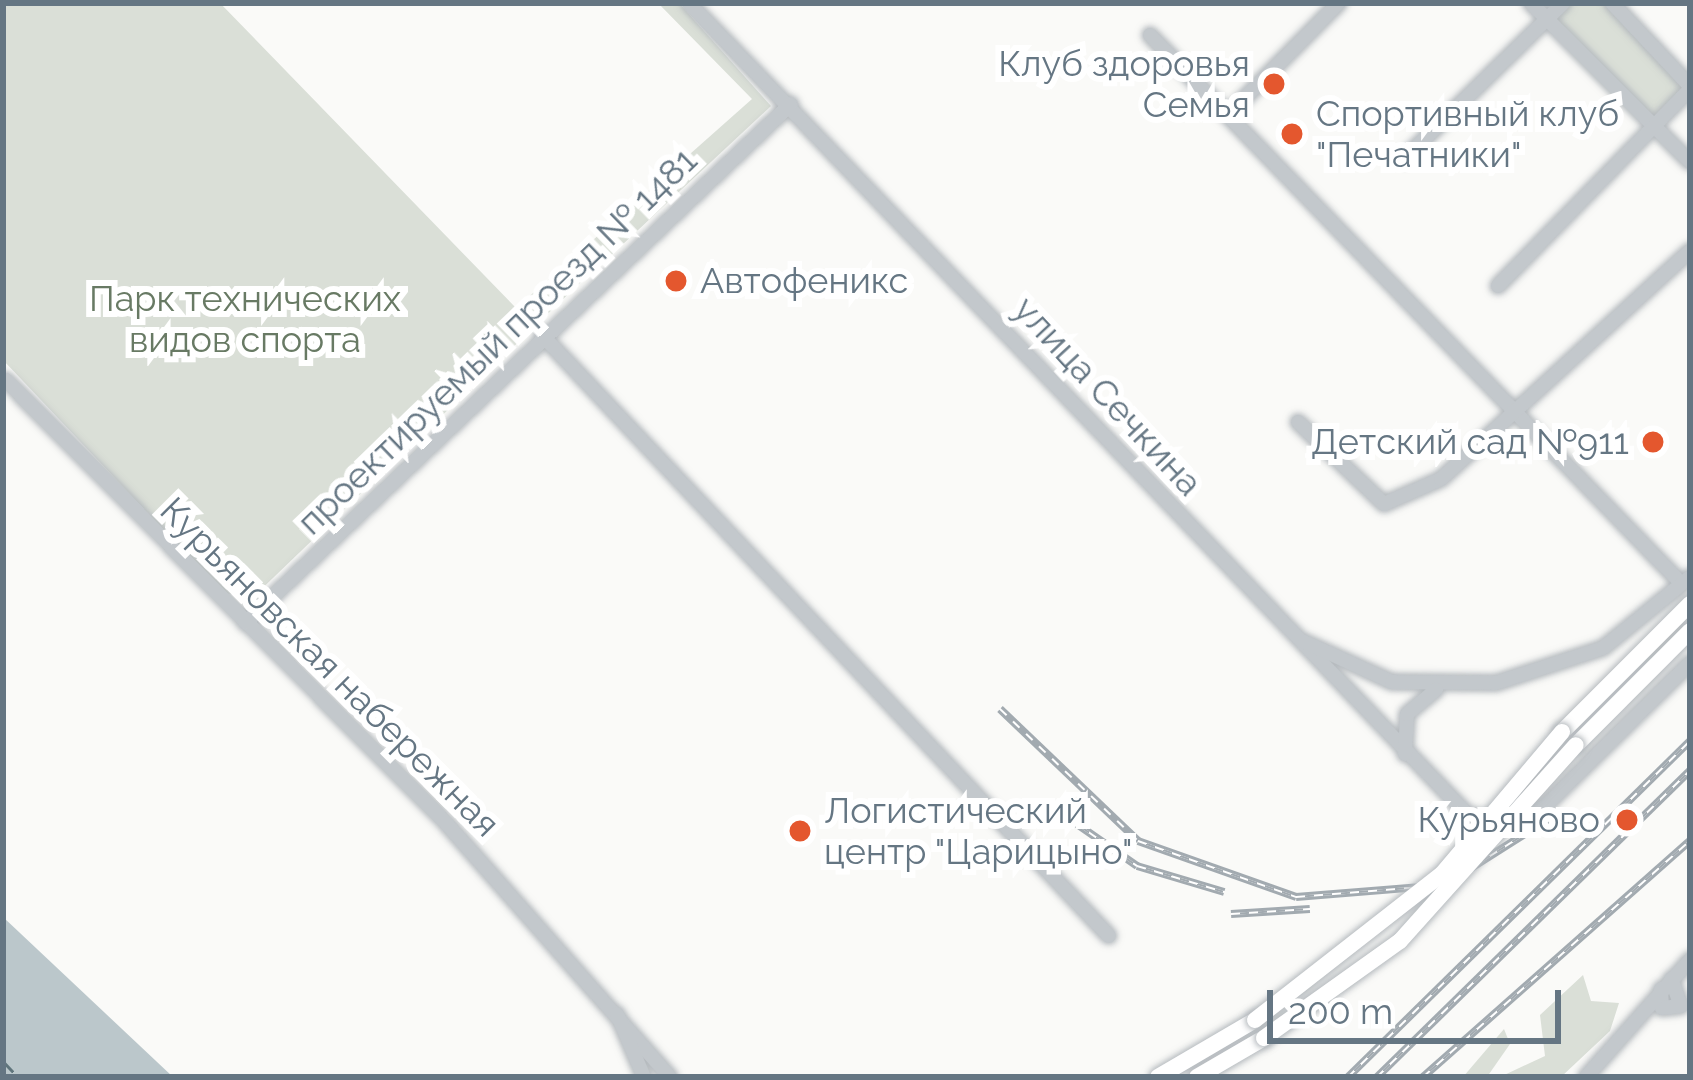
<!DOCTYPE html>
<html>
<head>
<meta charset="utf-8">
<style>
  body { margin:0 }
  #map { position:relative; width:1693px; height:1080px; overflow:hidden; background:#fafaf8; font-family:Raleway,sans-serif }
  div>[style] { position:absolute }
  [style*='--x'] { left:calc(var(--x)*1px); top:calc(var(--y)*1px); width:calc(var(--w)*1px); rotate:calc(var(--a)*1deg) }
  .green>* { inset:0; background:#dadfd7 }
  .water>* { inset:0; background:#bbc7cb }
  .ferry>* { height:3px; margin-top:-1.5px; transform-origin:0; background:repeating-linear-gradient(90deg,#60757c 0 15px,transparent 0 27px) }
  .roads { filter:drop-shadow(0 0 3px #b5babe) drop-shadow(0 0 3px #b5babe) }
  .minor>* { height:14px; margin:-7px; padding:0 7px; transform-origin:7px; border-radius:7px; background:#c3c8cc }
  .major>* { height:16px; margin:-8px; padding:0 8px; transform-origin:8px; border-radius:8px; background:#fff }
  .rail>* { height:8px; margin-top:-4px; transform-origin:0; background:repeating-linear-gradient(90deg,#fff 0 9px,#a2aab0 0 18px); box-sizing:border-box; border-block:3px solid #a2aab0 }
  .bridges { filter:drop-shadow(0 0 3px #b5babe) drop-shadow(0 0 3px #b5babe) }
  .major-bridge>* { height:16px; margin:-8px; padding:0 8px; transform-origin:8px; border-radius:8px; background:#fff }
  .dots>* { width:33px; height:33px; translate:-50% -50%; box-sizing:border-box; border:6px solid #fff; border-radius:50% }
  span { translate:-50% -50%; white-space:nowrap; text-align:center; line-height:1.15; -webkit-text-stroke:12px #fff; paint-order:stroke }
  .poi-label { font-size:36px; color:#657683 }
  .right { translate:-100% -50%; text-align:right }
  .left { translate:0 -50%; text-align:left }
  .park-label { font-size:36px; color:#687a64 }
  .street-label { font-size:36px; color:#657683 }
  .frame { position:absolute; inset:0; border:6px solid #657683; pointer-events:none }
  .scale { position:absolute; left:1267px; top:990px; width:294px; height:54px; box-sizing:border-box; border:6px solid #657683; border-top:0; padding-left:15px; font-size:36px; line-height:42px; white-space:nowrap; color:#657683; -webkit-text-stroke:9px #fff; paint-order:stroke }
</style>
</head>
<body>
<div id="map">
  <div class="green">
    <i style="clip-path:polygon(3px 3px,220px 3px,516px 308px,566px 264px,582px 281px,250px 600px,223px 592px,3px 360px)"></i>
    <i style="clip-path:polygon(658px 3px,679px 3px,771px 106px,592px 273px,575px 256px,752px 99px)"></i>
    <i style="clip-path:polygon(1569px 3px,1606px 3px,1685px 87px,1658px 123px,1553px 19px)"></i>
    <i style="clip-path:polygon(1583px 975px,1591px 1001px,1619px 1003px,1610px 1031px,1561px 1077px,1500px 1077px,1545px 1056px,1540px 1015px)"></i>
    <i style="clip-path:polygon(1504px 1029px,1510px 1044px,1487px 1077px,1463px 1077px)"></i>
  </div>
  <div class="water">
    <i style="clip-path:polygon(3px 917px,173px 1077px,3px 1077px)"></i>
  </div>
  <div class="ferry">
    <i style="--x:3;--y:1061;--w:22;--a:47"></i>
  </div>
  <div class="roads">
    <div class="minor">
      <i style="--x:689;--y:3;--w:1124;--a:46.19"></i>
      <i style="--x:1467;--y:814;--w:37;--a:16"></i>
      <i style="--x:1503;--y:824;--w:44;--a:-22.5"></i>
      <i style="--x:1544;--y:807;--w:205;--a:-44.6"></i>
      <i style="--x:1531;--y:3;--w:225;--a:45"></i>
      <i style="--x:1612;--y:3;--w:114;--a:46.8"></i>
      <i style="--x:1150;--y:35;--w:756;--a:45.91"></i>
      <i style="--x:1228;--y:115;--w:158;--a:-45.3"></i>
      <i style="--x:1406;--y:157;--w:220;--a:-44.4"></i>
      <i style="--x:1498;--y:286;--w:275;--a:-45.7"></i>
      <i style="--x:542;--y:335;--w:826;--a:46.67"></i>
      <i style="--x:6;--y:380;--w:624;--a:45.19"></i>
      <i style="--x:446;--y:823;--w:339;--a:48.6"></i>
      <i style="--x:1298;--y:422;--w:119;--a:43.6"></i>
      <i style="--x:1384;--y:504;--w:62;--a:-23.7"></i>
      <i style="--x:1441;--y:479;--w:338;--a:-42.5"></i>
      <i style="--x:245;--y:623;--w:753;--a:-43.55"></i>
      <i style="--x:1305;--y:642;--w:96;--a:24.7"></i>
      <i style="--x:1392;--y:682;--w:104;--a:0.6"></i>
      <i style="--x:1496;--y:683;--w:113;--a:-18.1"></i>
      <i style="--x:1603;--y:648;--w:112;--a:-39.2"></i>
      <i style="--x:1405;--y:754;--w:40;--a:-87.1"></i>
      <i style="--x:1407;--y:714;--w:38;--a:-40"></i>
      <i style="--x:1661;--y:989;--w:19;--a:87"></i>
      <i style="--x:1662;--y:1008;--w:19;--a:-6"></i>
      <i style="--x:1681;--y:1006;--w:29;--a:-110"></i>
      <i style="--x:617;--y:1014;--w:69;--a:66.8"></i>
      <i style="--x:1586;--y:1077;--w:157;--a:-48.4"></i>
    </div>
    <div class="major">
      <i style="--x:1562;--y:732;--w:181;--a:-45"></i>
      <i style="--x:1576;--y:745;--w:161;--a:-45"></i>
      <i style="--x:1158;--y:1077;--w:113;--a:-30.4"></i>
      <i style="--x:1197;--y:1077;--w:78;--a:-30.2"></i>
    </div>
  </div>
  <div class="rail">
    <i style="--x:1000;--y:709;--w:191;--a:43.7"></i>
    <i style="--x:1138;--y:841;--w:168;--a:19.5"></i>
    <i style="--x:1296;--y:897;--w:148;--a:-4.6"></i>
    <i style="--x:1444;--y:885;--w:122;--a:-32.3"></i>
    <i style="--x:1074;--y:822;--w:77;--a:34.9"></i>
    <i style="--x:1137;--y:866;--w:91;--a:16.6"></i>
    <i style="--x:1231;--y:914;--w:79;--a:-3.6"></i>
    <i style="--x:1348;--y:1077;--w:479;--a:-44.5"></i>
    <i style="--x:1377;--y:1077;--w:438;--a:-44.4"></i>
    <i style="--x:1423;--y:1077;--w:356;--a:-41.5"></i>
  </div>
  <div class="bridges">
    <div class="major-bridge">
      <i style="--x:1255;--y:1020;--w:237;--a:-38"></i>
      <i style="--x:1442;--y:874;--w:186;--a:-49.8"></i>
      <i style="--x:1264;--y:1038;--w:167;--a:-35.5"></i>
      <i style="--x:1400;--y:941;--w:263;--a:-48.1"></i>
    </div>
  </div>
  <div class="dots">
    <i style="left:1274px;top:84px;background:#e4572e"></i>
    <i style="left:1292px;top:134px;background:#e4572e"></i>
    <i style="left:676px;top:281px;background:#e4572e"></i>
    <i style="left:1653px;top:442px;background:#e4572e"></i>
    <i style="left:1627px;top:820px;background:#e4572e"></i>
    <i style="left:800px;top:831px;background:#e4572e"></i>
  </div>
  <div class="poi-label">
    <span class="right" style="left:1250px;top:84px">Клуб здоровья<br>Семья</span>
    <span class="left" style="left:1316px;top:134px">Спортивный клуб<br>"Печатники"</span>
    <span class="left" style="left:700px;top:281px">Автофеникс</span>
    <span class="right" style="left:1629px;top:442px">Детский сад №911</span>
    <span class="left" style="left:824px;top:831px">Логистический<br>центр "Царицыно"</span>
    <span class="right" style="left:1600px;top:820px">Курьяново</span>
  </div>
  <div class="park-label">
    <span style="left:245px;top:319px">Парк технических<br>видов спорта</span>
  </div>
  <div class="street-label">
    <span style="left:497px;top:341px;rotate:-44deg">проектируемый проезд № 1481</span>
    <span style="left:1108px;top:396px;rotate:47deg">улица Сечкина</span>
    <span style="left:330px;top:667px;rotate:45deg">Курьяновская набережная</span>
  </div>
  <div class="frame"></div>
  <div class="scale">200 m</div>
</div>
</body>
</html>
